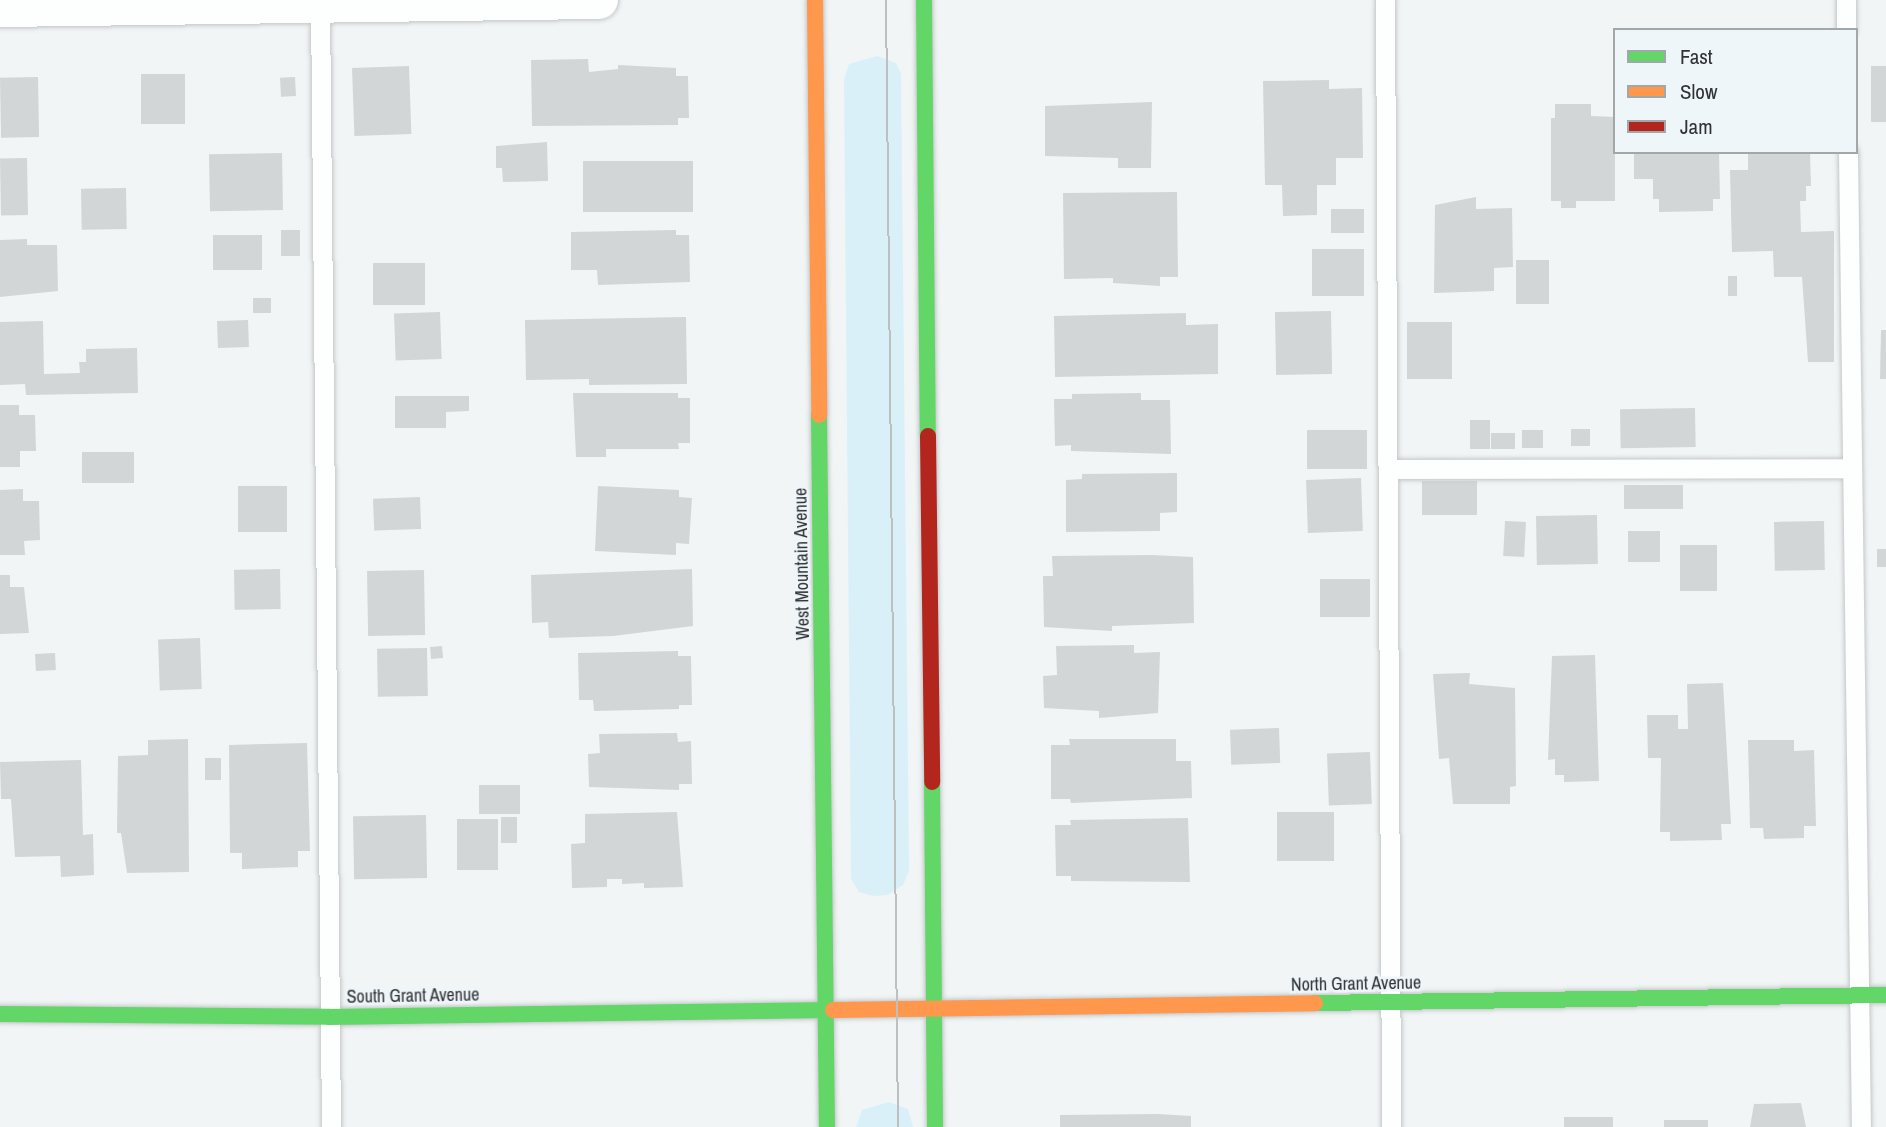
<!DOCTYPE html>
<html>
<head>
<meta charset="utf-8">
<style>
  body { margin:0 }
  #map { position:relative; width:1886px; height:1127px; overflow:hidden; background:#f1f5f6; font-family:"Archivo Narrow",sans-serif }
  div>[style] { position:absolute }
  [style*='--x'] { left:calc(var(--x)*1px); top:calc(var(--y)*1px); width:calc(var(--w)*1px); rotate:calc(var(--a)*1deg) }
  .green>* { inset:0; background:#d9f0f9 }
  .building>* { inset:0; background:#d2d6d6; transform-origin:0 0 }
  .roads { filter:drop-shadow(0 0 2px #c4c7c8) drop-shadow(0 0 2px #c4c7c8) }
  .lane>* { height:19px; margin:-9.5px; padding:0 9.5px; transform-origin:9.5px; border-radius:9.5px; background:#fdfefe }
  .street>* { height:38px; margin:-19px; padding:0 19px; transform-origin:19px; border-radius:19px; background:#fdfefe }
  .fast>* { height:16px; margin:-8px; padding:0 8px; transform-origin:8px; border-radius:8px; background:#63d668 }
  .slow>* { height:16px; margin:-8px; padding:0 8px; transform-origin:8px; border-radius:8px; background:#ff974d }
  .jam>* { height:16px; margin:-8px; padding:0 8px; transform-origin:8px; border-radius:8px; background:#b3261e }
  .tram>* { height:2px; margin:-1px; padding:0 1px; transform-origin:1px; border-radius:1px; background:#bebfbf }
  span { translate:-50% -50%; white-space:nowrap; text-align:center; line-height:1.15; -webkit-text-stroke:5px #eef6f9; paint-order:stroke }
  .street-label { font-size:18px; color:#303234 }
  .legend { position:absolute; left:1613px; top:28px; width:245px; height:126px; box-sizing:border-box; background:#eef6f9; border:2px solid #a2a8aa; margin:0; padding:9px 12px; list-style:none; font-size:21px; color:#303234 }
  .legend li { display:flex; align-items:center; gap:14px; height:35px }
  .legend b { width:35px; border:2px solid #a2a8aa }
</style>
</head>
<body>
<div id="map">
  <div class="green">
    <i style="clip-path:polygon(877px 56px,896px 63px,901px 74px,909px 871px,903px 885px,888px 895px,873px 896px,859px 892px,851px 879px,844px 80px,849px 64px)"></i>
    <i style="clip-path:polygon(889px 1102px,908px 1109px,913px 1127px,856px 1127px,862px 1110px)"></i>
  </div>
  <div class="building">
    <i style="clip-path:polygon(588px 59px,589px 72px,618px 69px,618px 65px,676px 68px,676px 76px,688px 76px,689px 118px,678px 118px,678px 125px,532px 126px,531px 60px)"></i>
    <i style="left:409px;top:66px;width:68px;height:57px;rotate:88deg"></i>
    <i style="left:1871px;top:66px;width:15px;height:56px"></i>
    <i style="left:185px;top:74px;width:50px;height:44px;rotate:90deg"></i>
    <i style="left:38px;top:77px;width:60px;height:38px;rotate:89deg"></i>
    <i style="left:295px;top:77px;width:19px;height:15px;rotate:87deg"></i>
    <i style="clip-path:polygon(1329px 80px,1329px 89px,1362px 88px,1363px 158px,1336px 158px,1336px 185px,1317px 185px,1317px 215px,1283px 216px,1282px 185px,1265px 185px,1263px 81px)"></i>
    <i style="clip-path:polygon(1152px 102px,1151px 168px,1118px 168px,1118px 158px,1045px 156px,1045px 106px)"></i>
    <i style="clip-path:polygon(1555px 104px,1591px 104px,1591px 116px,1615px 117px,1615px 201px,1576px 201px,1576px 208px,1561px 208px,1561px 201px,1551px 201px,1551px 118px,1555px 118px)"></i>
    <i style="clip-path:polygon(547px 142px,548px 181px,503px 182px,502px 168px,496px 168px,496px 146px)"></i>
    <i style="clip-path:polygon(1634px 152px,1719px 152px,1720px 199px,1713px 199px,1713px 211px,1659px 212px,1659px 199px,1653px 199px,1653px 179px,1634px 179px)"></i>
    <i style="clip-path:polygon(1748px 152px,1810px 152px,1811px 186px,1806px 186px,1806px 201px,1800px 201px,1801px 232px,1834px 231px,1834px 362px,1808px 362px,1802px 277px,1774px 277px,1773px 251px,1732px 252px,1730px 170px,1748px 170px)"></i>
    <i style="left:282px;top:153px;width:57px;height:73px;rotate:89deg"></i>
    <i style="left:27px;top:158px;width:57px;height:27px;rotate:89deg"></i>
    <i style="left:583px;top:161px;width:110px;height:51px"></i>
    <i style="left:126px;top:188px;width:41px;height:45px;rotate:89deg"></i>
    <i style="clip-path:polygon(1177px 192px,1178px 277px,1160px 277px,1160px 286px,1113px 283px,1113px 278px,1064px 279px,1063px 193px)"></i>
    <i style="clip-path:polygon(1476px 197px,1476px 209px,1512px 208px,1513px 267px,1494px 268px,1494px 291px,1434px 293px,1435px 205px)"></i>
    <i style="left:1364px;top:209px;width:24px;height:33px;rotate:90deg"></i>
    <i style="left:281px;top:230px;width:19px;height:26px"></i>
    <i style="clip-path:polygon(676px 230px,676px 235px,689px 235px,690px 282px,598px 285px,597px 270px,571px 270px,571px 232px)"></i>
    <i style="left:262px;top:235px;width:35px;height:49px;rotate:90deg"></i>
    <i style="clip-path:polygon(27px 239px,27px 245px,57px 245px,58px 291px,0 297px,0 240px)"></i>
    <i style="left:1364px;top:249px;width:47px;height:52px;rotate:90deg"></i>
    <i style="left:1549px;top:260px;width:44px;height:33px;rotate:90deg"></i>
    <i style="left:373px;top:263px;width:52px;height:42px"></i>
    <i style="left:1728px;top:276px;width:9px;height:20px"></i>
    <i style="left:271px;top:298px;width:15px;height:18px;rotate:90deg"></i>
    <i style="left:1331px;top:311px;width:63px;height:56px;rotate:89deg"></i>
    <i style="left:440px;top:312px;width:47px;height:46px;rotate:88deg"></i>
    <i style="clip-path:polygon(1186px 313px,1186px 325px,1218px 324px,1218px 374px,1055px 377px,1054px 316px)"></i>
    <i style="clip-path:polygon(686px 317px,687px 384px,589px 385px,589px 379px,526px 380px,525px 320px)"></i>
    <i style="left:248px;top:320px;width:27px;height:31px;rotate:88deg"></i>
    <i style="clip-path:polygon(43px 321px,44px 374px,80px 373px,79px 362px,86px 362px,86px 349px,137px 348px,138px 393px,26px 395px,25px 384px,0 385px,0 322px)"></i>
    <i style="left:1452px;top:322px;width:57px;height:45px;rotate:90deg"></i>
    <i style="clip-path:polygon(1881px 330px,1886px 330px,1886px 379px,1880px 379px)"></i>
    <i style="clip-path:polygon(573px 393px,678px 393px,678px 398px,690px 398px,690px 443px,678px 443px,679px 449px,606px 449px,606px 457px,576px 457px)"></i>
    <i style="clip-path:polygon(1141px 393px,1141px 400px,1170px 400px,1171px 454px,1071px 451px,1071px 445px,1055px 446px,1054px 399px,1072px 399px,1072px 394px)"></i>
    <i style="clip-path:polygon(395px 396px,469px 396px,469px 411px,446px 412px,446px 428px,395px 428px)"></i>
    <i style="clip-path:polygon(0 405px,19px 405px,19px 415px,35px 415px,36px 451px,20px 451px,20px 467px,0 467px)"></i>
    <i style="left:1695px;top:408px;width:39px;height:75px;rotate:89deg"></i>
    <i style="left:1470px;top:420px;width:20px;height:29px"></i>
    <i style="left:1590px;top:429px;width:17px;height:19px;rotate:90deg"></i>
    <i style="left:1307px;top:430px;width:60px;height:39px"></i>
    <i style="left:1522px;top:430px;width:21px;height:18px"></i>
    <i style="left:1515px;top:433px;width:16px;height:24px;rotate:90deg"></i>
    <i style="left:82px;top:452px;width:52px;height:31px"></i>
    <i style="clip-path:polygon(1177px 473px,1177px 512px,1160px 513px,1160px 531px,1066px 532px,1066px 480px,1082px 479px,1082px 474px)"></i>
    <i style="left:1361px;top:478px;width:53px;height:55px;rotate:88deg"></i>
    <i style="left:1422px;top:481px;width:55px;height:34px"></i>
    <i style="left:1624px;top:485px;width:59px;height:24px"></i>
    <i style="left:287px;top:486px;width:46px;height:49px;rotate:90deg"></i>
    <i style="clip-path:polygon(598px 486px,679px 490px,679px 497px,692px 498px,689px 544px,676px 543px,676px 555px,595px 551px)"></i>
    <i style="clip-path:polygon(23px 489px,23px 501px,39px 501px,40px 540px,24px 541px,25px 555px,0 555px,0 490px)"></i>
    <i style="left:420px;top:497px;width:32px;height:47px;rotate:88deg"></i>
    <i style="left:1597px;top:515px;width:49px;height:61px;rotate:89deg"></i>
    <i style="left:1505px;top:521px;width:21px;height:35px;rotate:3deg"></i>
    <i style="left:1824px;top:521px;width:49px;height:50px;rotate:89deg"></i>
    <i style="left:1628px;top:531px;width:32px;height:31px"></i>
    <i style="left:1680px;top:545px;width:37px;height:46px"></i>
    <i style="left:1877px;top:549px;width:9px;height:18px"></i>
    <i style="clip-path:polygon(1152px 555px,1193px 557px,1194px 623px,1112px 626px,1112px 631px,1044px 627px,1043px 576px,1053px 576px,1052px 556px)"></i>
    <i style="left:280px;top:569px;width:40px;height:46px;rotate:89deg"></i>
    <i style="clip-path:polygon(692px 569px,693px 626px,613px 636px,549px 638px,548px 622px,532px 623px,531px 575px)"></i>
    <i style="left:424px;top:570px;width:65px;height:57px;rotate:89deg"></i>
    <i style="clip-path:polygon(0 575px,10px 575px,10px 587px,24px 587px,29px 633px,0 634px)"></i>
    <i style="left:1370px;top:579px;width:38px;height:50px;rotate:90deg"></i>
    <i style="left:200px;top:638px;width:51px;height:42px;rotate:88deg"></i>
    <i style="clip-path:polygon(1134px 645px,1134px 653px,1160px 652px,1158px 713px,1099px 718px,1099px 711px,1044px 708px,1043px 676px,1057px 675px,1056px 646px)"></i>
    <i style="left:442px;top:646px;width:12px;height:12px;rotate:85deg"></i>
    <i style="left:427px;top:648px;width:48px;height:50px;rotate:89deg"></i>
    <i style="clip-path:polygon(678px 651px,678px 656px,691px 656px,692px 705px,679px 705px,679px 709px,594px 711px,593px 700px,579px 700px,578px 653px)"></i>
    <i style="left:55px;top:653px;width:17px;height:20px;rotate:87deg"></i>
    <i style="clip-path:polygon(1595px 655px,1599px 781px,1564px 782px,1564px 775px,1555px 775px,1555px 759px,1548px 760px,1552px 656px)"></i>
    <i style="clip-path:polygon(1470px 673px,1469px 684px,1515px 688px,1516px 786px,1510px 787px,1510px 804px,1453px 804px,1449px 758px,1439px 759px,1433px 674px)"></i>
    <i style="clip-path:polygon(1723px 683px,1731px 824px,1721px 824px,1722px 840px,1670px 841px,1670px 832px,1660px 832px,1661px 758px,1648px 758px,1647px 715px,1678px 715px,1678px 729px,1688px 729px,1687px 684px)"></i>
    <i style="left:1279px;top:728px;width:35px;height:49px;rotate:88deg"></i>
    <i style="clip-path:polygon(677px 733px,678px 742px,691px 741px,692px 784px,679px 784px,679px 790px,589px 787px,588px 754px,600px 753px,599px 734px)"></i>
    <i style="clip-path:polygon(188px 739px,189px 872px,127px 873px,121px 833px,117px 833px,118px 756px,148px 755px,148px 740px)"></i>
    <i style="clip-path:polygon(1069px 739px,1176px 739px,1176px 761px,1191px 761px,1192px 798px,1071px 803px,1070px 799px,1051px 799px,1051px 745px,1070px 745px)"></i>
    <i style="clip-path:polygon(1748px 740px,1794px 740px,1794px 751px,1814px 750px,1816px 826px,1804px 826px,1804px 838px,1764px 839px,1763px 828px,1750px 828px)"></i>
    <i style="clip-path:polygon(307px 743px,310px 851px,298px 851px,298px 867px,242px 869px,242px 853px,230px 853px,229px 745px)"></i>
    <i style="left:1370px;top:752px;width:52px;height:43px;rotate:88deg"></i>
    <i style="left:205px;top:758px;width:16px;height:22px"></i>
    <i style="clip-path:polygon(81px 760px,83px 835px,93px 834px,94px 875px,61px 877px,60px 856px,15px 857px,11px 799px,1px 799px,0 762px)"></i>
    <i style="left:520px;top:785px;width:29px;height:41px;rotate:90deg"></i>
    <i style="clip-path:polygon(677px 812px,683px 887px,644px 888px,644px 883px,622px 884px,622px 879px,607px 879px,607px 887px,572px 888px,571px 844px,585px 843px,585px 814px)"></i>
    <i style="left:1334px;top:812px;width:49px;height:57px;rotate:90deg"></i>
    <i style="left:426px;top:815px;width:63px;height:73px;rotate:89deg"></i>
    <i style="left:501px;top:817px;width:16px;height:26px"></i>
    <i style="clip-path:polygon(1188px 818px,1190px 882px,1071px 881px,1071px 876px,1056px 876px,1055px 825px,1071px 825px,1070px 820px)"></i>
    <i style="left:457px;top:819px;width:41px;height:51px"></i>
    <i style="clip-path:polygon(1801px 1103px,1806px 1127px,1750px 1127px,1754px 1104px)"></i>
    <i style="clip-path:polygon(1158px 1114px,1191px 1116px,1191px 1127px,1060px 1127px,1060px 1115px)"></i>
    <i style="left:1613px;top:1117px;width:10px;height:49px;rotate:90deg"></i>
    <i style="left:1664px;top:1120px;width:44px;height:7px"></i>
  </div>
  <div class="roads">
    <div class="lane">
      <i style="--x:1385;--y:0;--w:1127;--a:89.69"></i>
      <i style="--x:1846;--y:0;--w:30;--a:90"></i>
      <i style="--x:320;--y:3;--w:1124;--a:89.44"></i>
      <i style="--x:1848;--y:152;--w:975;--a:89.24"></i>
      <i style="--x:1388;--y:469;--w:463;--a:-0.1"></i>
    </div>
    <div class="street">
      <i style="--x:0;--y:8;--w:599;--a:-0.77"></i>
    </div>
    <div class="fast">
      <i style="--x:924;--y:0;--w:436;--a:89.5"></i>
      <i style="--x:819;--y:415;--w:712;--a:89.36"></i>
      <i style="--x:932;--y:782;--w:345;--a:89.5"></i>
      <i style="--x:1315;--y:1003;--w:571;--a:-0.8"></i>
      <i style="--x:0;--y:1014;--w:329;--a:0.5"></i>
      <i style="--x:329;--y:1017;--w:504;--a:-0.8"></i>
    </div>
    <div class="slow">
      <i style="--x:815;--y:0;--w:415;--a:89.4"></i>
      <i style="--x:833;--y:1010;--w:482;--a:-0.8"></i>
    </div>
    <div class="jam">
      <i style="--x:928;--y:436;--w:346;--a:89.3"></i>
    </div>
  </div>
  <div class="tram">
    <i style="--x:886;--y:0;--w:1127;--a:89.39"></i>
  </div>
  <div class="street-label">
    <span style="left:802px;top:564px;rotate:-91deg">West Mountain Avenue</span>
    <span style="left:1356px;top:984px;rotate:-1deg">North Grant Avenue</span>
    <span style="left:413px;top:996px;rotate:-1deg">South Grant Avenue</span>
  </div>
  <ul class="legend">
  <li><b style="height:9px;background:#63d668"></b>Fast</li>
  <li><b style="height:9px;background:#ff974d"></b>Slow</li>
  <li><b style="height:9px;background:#b3261e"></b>Jam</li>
  </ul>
</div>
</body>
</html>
